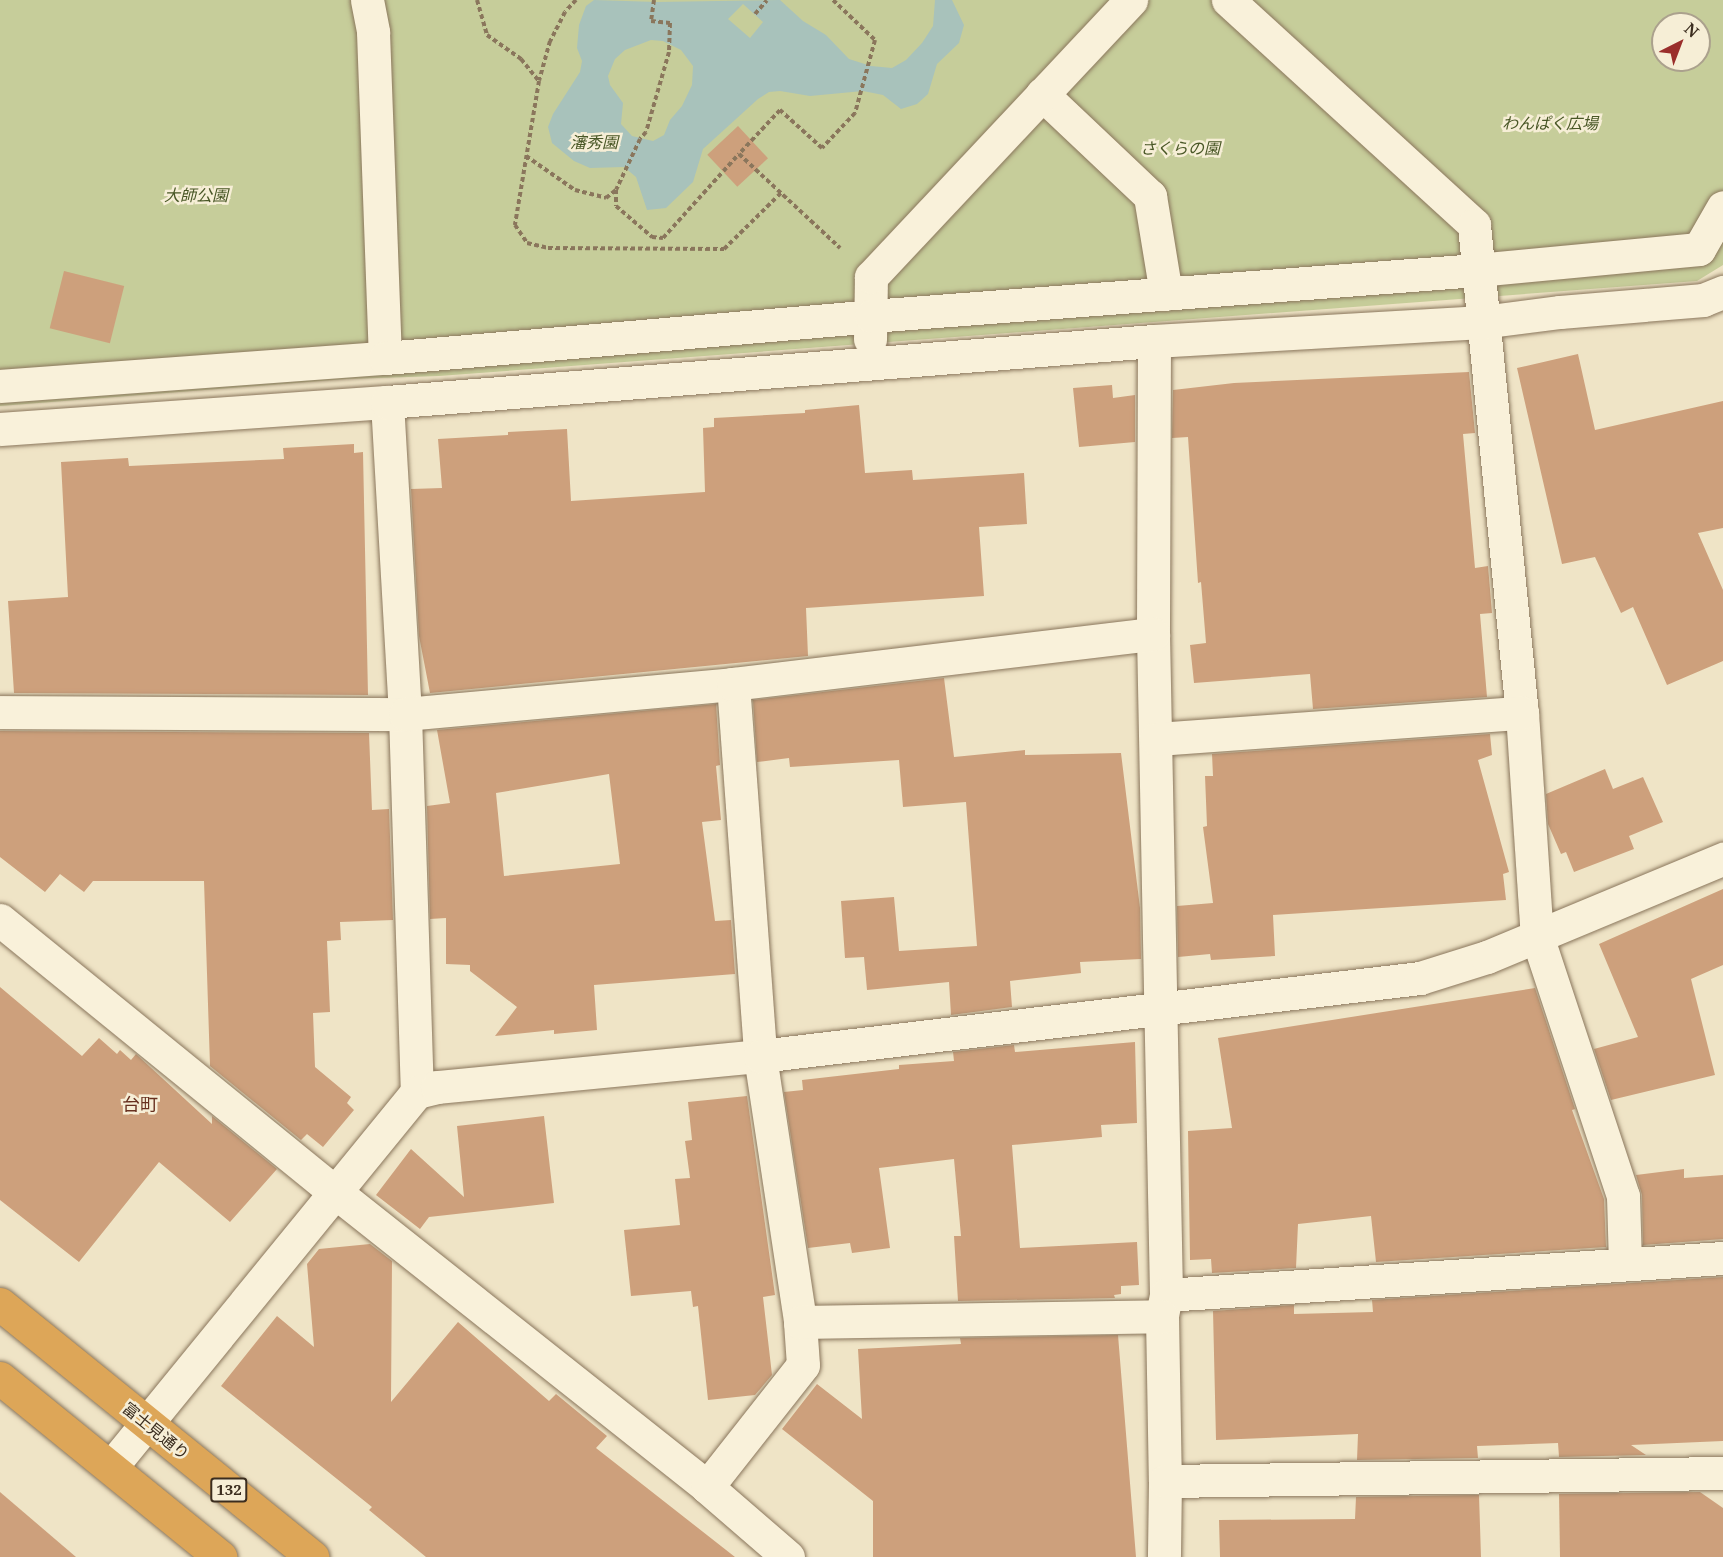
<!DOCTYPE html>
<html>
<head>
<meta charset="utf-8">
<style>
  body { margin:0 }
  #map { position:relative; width:1723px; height:1557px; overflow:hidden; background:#efe4c6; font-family:"Noto Serif","Noto Sans JP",serif }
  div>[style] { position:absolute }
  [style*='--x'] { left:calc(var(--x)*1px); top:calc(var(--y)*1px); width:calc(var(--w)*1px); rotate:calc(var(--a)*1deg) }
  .green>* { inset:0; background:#c6cd9a }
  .water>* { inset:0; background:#a8c2bb }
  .building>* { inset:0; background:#cda07c; transform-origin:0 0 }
  .path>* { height:4px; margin-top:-2px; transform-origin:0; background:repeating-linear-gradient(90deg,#8a765c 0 4.5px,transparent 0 7.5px) }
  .roads { filter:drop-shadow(0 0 2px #8a765c) drop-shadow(0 0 2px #8a765c) }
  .street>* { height:33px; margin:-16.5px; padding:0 16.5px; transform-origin:16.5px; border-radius:16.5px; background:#f9f1da }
  .secondary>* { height:33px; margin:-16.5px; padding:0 16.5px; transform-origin:16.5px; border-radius:16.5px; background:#f9f1da }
  .highway>* { height:33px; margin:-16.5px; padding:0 16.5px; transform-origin:16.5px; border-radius:16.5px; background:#dda658 }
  span { translate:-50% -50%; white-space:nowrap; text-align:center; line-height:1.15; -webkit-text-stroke:5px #f6eed6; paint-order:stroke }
  .shield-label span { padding:2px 4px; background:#f6eed6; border:2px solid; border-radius:4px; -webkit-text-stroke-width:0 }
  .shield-label { font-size:15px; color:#3b2d1f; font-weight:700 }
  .park-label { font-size:16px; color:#495726; font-style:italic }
  .street-label { font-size:16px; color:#3b2d1f }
  .neighbourhood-label { font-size:18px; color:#67301f }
  .north { position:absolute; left:1651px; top:12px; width:60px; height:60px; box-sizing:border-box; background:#f6eed6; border:2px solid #aba18d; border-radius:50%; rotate:42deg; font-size:16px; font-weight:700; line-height:24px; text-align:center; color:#3b2d1f }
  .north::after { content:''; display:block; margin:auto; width:21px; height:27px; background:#9a2e2b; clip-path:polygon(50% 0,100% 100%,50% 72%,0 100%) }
</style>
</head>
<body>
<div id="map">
  <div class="green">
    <i style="clip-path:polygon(evenodd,0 0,1723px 0,1723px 265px,1697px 281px,439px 376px,346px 379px,0 406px,0 0,1663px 24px,1699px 24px,1699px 60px,1663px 60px,1663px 24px)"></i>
  </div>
  <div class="water">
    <i style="clip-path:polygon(evenodd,594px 0,657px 2px,780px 0,803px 21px,826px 35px,849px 59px,871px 66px,892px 68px,906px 60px,922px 43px,933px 26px,935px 0,952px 0,964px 25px,959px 43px,937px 64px,928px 94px,917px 104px,901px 109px,883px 95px,863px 91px,810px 96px,780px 91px,769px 92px,758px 99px,703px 149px,693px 182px,666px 208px,647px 210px,636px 177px,624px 167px,590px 168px,574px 161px,552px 143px,548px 127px,553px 114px,580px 72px,582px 61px,577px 48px,579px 25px,586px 6px,594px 0,743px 4px,763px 22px,750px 38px,728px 19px,743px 4px,594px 0,651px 40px,663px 41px,681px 50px,693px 66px,692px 85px,682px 106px,670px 120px,664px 135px,653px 141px,632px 136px,621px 124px,623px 103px,610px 85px,608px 76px,615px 59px,625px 50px,651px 40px)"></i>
  </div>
  <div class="building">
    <i style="left:738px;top:126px;width:44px;height:42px;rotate:47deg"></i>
    <i style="left:64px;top:271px;width:62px;height:59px;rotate:14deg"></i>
    <i style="clip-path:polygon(1578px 354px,1595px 430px,1723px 401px,1723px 528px,1698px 533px,1723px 590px,1723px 661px,1667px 685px,1633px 607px,1621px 613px,1595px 557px,1562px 564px,1517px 368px)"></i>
    <i style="clip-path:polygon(1469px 372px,1475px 433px,1463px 434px,1475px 568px,1488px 566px,1492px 613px,1480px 614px,1487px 697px,1313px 709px,1310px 674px,1194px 683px,1190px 645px,1206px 643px,1201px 582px,1198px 583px,1188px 437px,1172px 438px,1173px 390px,1234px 383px)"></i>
    <i style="clip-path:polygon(1112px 385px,1113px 398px,1135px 395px,1135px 442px,1079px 447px,1073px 388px)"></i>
    <i style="clip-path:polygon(859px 405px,865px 473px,912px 470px,913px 480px,1024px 473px,1027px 524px,979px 527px,984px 596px,806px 608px,808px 656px,430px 693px,419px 636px,411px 489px,442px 488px,438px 439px,508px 435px,508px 432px,567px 429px,571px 501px,705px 492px,703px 428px,714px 427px,714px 418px,805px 413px,805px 410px)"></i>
    <i style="clip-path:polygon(354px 444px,354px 453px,363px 452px,368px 695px,14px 693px,8px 601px,68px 597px,61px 462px,128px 458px,129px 466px,284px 459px,283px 448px)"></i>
    <i style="clip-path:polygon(944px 678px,954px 757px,1025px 750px,1025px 755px,1121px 753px,1140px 908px,1141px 959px,1080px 962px,1081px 973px,1010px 981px,1012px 1007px,951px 1015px,949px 982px,867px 990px,864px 957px,845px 958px,841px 901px,894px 897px,899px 951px,977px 946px,966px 802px,903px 807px,899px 760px,790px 767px,789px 758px,757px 762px,753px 700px)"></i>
    <i style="clip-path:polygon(evenodd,716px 704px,720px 765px,716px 766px,721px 820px,702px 822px,715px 921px,731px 920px,735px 974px,594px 985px,597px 1030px,554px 1034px,554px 1030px,495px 1036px,517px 1007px,470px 971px,470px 965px,446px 964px,446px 918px,430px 919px,427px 806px,450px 803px,437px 730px,716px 704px,609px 774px,620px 864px,504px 876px,496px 793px,609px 774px)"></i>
    <i style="clip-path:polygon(0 731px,369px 733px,372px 810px,389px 809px,393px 920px,340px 922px,341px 940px,327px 941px,330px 1012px,313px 1013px,315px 1067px,351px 1097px,347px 1103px,354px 1110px,323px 1147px,307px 1134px,301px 1140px,210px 1066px,204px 881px,93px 881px,84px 892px,60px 874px,45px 892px,0 857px)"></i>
    <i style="clip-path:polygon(1490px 734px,1492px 755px,1478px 760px,1509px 872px,1503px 874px,1506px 900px,1273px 915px,1275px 956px,1211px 960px,1210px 954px,1178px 957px,1177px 906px,1213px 903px,1203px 827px,1207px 826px,1205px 776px,1213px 776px,1212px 754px)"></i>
    <i style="clip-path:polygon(1605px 769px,1613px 789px,1643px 777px,1663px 822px,1629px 836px,1634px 849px,1574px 872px,1566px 852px,1561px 854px,1548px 824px,1546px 794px)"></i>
    <i style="clip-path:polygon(1723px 889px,1723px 965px,1691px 979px,1715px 1075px,1611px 1100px,1594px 1049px,1638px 1037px,1599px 944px)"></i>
    <i style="clip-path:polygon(0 987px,82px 1056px,99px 1038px,117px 1054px,120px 1050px,131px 1060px,136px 1054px,212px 1124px,212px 1116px,277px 1169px,230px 1222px,159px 1162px,79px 1262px,0 1200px)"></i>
    <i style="clip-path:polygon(1535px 988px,1575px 1109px,1572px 1110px,1604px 1199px,1606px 1247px,1376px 1262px,1371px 1216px,1298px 1224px,1296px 1268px,1212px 1273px,1211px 1259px,1190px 1260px,1188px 1131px,1232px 1128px,1218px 1038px)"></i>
    <i style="clip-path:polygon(1135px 1042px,1137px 1123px,1101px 1125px,1102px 1137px,1012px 1145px,1020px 1248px,1137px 1242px,1139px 1285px,1121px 1286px,1121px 1294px,1114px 1295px,1115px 1298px,958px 1301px,954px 1236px,961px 1236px,954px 1159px,879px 1168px,890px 1248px,852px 1253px,850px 1243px,808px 1248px,784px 1092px,803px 1090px,802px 1080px,899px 1069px,899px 1065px,954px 1061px,953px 1052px,1014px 1045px,1015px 1052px)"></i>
    <i style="clip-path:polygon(747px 1096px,775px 1295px,763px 1297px,772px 1375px,755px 1395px,708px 1400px,698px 1306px,693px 1307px,691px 1291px,631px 1296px,624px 1230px,680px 1225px,675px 1179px,690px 1178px,685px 1141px,692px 1140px,688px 1102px)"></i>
    <i style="clip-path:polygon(544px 1116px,554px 1203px,429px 1217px,420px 1229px,376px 1195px,411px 1149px,464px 1197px,457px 1126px)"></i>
    <i style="clip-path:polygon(1684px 1169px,1684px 1178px,1723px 1175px,1723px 1239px,1643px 1245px,1642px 1195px,1636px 1175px)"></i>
    <i style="clip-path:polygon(370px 1244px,392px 1261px,391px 1402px,458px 1322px,549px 1401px,556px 1394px,607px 1436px,596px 1448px,735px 1557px,426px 1557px,369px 1510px,372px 1507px,221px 1386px,277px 1316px,314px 1347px,307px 1264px,319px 1249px)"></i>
    <i style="clip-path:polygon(1723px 1277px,1723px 1441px,1631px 1445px,1646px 1455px,1559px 1457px,1558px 1443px,1477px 1446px,1478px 1458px,1357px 1460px,1358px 1434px,1216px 1440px,1213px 1311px,1294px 1305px,1294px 1314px,1373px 1312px,1372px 1300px)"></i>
    <i style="clip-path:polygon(1118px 1335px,1136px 1557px,873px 1557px,873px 1501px,782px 1429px,817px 1384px,862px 1419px,858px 1349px,961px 1344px,960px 1338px)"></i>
    <i style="clip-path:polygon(0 1492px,76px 1557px,0 1557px)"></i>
    <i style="clip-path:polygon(1700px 1492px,1723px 1508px,1723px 1557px,1560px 1557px,1559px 1494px)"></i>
    <i style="clip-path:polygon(1479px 1495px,1481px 1557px,1220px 1557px,1219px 1520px,1355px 1519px,1356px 1497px)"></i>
  </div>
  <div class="path">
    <i style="--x:477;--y:0;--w:36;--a:74"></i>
    <i style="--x:487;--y:35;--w:42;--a:35.2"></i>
    <i style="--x:521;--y:59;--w:28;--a:51"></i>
    <i style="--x:576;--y:0;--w:16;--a:133"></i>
    <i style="--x:565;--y:12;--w:33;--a:117"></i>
    <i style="--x:550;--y:41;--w:41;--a:105.4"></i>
    <i style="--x:539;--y:81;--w:146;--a:99.5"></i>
    <i style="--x:515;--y:225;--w:22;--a:56"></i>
    <i style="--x:527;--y:243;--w:22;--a:13"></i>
    <i style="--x:548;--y:248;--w:176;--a:0.3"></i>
    <i style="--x:724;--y:249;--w:80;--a:-44.5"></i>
    <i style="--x:654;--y:0;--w:21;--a:98"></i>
    <i style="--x:651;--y:21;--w:19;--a:6"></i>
    <i style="--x:670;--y:23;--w:29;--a:92"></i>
    <i style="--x:669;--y:52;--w:83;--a:106"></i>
    <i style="--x:646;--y:132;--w:9;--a:131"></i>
    <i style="--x:640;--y:139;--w:56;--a:115.2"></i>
    <i style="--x:616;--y:190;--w:16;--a:90"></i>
    <i style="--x:616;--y:206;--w:48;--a:40.7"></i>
    <i style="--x:652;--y:237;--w:11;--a:5"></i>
    <i style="--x:663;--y:238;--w:113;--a:-47.9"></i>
    <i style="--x:833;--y:0;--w:58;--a:43.6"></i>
    <i style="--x:875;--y:40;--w:76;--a:105.3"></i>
    <i style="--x:855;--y:113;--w:48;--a:133.3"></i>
    <i style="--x:822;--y:148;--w:57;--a:-137.9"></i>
    <i style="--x:780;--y:110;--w:60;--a:133"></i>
    <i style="--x:739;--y:154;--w:138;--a:42.9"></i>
    <i style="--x:755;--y:14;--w:18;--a:-49"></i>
    <i style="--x:526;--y:156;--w:60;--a:34.8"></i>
    <i style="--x:575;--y:190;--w:32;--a:14"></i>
    <i style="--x:606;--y:198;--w:13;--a:-39"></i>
  </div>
  <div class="roads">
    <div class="street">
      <i style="--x:367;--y:0;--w:33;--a:79"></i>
      <i style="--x:373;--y:32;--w:326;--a:87.9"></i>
      <i style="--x:1228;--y:0;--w:333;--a:42.4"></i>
      <i style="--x:1474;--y:225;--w:490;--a:84.4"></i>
      <i style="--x:1522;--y:713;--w:224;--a:86.2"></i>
      <i style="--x:1537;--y:936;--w:274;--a:71.7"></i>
      <i style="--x:1623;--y:1196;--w:67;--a:88.3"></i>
      <i style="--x:1042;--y:94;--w:149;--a:43.4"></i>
      <i style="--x:1150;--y:196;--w:99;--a:80.7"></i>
      <i style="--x:870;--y:339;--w:62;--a:-89.1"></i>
      <i style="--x:871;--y:277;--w:380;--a:-46.8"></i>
      <i style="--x:1154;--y:341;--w:293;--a:90.2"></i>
      <i style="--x:1153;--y:634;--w:661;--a:88.87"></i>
      <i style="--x:1166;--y:1295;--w:21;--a:101"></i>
      <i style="--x:1162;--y:1316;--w:165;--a:89"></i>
      <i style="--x:1165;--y:1481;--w:76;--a:90.8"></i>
      <i style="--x:0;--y:386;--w:386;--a:-4.2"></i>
      <i style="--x:385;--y:358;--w:488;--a:-4.9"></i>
      <i style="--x:871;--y:316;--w:608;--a:-4.34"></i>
      <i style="--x:1477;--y:270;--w:223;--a:-5.4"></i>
      <i style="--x:1699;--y:249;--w:48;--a:-60.3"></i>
      <i style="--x:387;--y:402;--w:313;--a:86.7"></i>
      <i style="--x:405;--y:714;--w:378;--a:88.2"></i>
      <i style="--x:0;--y:429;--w:388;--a:-4"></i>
      <i style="--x:387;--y:402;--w:769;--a:-4.55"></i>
      <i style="--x:1154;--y:341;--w:329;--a:-3.3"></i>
      <i style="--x:1482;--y:322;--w:79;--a:-7.3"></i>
      <i style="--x:1560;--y:312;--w:144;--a:-4.8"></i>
      <i style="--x:1703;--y:300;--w:22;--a:-22"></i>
      <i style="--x:733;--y:684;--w:373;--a:85.8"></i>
      <i style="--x:760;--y:1056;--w:269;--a:81.4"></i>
      <i style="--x:0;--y:712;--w:405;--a:0.3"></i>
      <i style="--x:405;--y:714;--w:329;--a:-5.2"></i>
      <i style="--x:733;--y:684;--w:423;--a:-6.8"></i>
      <i style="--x:1156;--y:739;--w:367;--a:-4.1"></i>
      <i style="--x:0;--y:920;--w:430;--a:39.1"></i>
      <i style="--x:334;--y:1191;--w:476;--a:38.4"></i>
      <i style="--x:707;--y:1487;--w:107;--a:40.8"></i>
      <i style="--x:1166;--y:1295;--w:558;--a:-3.8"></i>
      <i style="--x:1165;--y:1481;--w:558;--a:-0.82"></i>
      <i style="--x:707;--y:1487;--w:155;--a:-51.8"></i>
      <i style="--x:803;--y:1365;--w:43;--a:-94"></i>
      <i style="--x:800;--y:1322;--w:362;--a:-0.9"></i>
    </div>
    <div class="secondary">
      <i style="--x:111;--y:1467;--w:484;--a:-50.8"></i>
      <i style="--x:417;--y:1092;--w:21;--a:-14"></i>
      <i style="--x:437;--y:1087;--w:324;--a:-5.5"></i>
      <i style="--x:760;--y:1056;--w:665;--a:-6.74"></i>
      <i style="--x:1420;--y:978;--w:70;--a:-17.4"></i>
      <i style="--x:1487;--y:957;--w:256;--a:-22.6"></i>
    </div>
    <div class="highway">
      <i style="--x:0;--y:1304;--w:402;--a:39"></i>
      <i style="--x:0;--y:1378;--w:284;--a:39.1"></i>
    </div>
  </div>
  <div class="shield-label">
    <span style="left:229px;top:1490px">132</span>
  </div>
  <div class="park-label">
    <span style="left:1550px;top:123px">わんぱく広場</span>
    <span style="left:594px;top:142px">瀋秀園</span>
    <span style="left:1180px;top:148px">さくらの園</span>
    <span style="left:196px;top:195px">大師公園</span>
  </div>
  <div class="street-label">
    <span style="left:156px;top:1431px;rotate:39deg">富士見通り</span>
  </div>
  <div class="neighbourhood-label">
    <span style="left:140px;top:1104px">台町</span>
  </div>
  <div class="north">N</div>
</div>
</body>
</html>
